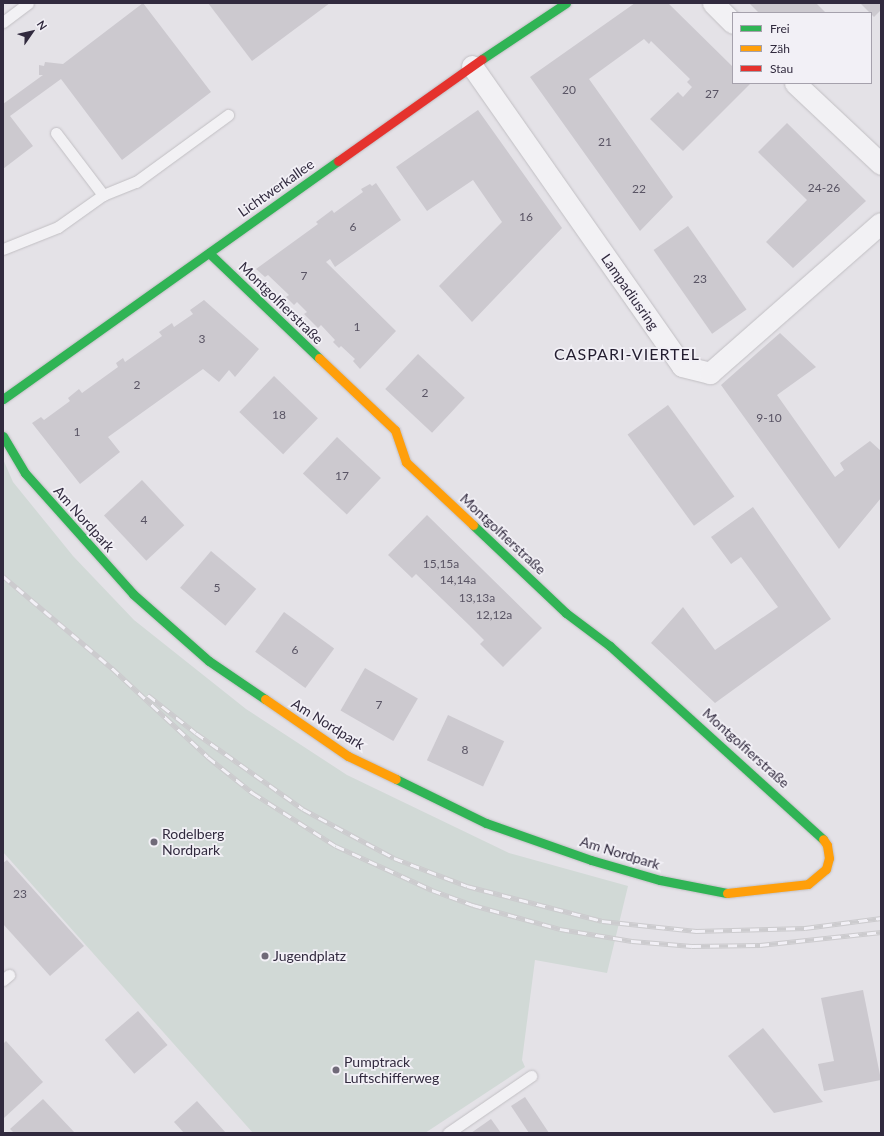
<!DOCTYPE html>
<html>
<head>
<meta charset="utf-8">
<style>
  body { margin:0 }
  #map { position:relative; width:884px; height:1136px; overflow:hidden; background:#e4e2e7; font-family:Lato,sans-serif }
  div>[style] { position:absolute }
  [style*='--x'] { left:calc(var(--x)*1px); top:calc(var(--y)*1px); width:calc(var(--w)*1px); rotate:calc(var(--a)*1deg) }
  .green>* { inset:0; background:#d1d9d6 }
  .building>* { inset:0; background:#ccc9cf; transform-origin:0 0 }
  .roads { filter:drop-shadow(0 0 1px #c1bfc3) drop-shadow(0 0 1px #c1bfc3) }
  .lane>* { height:11px; margin:-5.5px; padding:0 5.5px; transform-origin:5.5px; border-radius:5.5px; background:#f2f1f4 }
  .street>* { height:21px; margin:-10.5px; padding:0 10.5px; transform-origin:10.5px; border-radius:10.5px; background:#f2f1f4 }
  .fast>* { height:9px; margin:-4.5px; padding:0 4.5px; transform-origin:4.5px; border-radius:4.5px; background:#30b455 }
  .slow>* { height:9px; margin:-4.5px; padding:0 4.5px; transform-origin:4.5px; border-radius:4.5px; background:#ff9f0a }
  .jam>* { height:9px; margin:-4.5px; padding:0 4.5px; transform-origin:4.5px; border-radius:4.5px; background:#e5322d }
  .rail>* { height:4.5px; margin-top:-2.25px; transform-origin:0; background:repeating-linear-gradient(90deg,#f2f0f6 0 9px,#cccbce 0 18px); box-sizing:border-box; border-block:1px solid #cccbce }
  .dots>* { width:11px; height:11px; translate:-50% -50%; box-sizing:border-box; border:2px solid #f2f0f6; border-radius:50% }
  span { translate:-50% -50%; white-space:nowrap; text-align:center; line-height:1.15; -webkit-text-stroke:3.5px #f2f0f6; paint-order:stroke }
  .number-label { font-size:12px; color:#595464 }
  .number-label span { -webkit-text-stroke-width:0 }
  .street-label { font-size:14px; color:#312a3e }
  .poi-label { font-size:14px; color:#312a3e }
  .left { translate:0 -50%; text-align:left }
  .quarter-label { font-size:16px; color:#231d2f; letter-spacing:1px }
  .frame { position:absolute; inset:0; border:4px solid #312a3e; pointer-events:none }
  .legend { position:absolute; left:732px; top:12px; width:140px; height:72px; box-sizing:border-box; background:#f2f0f6; border:1px solid #a5a1ac; margin:0; padding:5px 7px; list-style:none; font-size:12px; color:#312a3e }
  .legend li { display:flex; align-items:center; gap:8px; height:20px }
  .legend b { width:20px; border:1px solid #a5a1ac }
  .north { position:absolute; left:12px; top:12px; width:40px; height:40px; -webkit-text-stroke:3px #f2f0f6; paint-order:stroke; rotate:56deg; font-size:11px; font-weight:700; line-height:16px; text-align:center; color:#312a3e }
  .north::after { content:''; display:block; margin:auto; width:14px; height:18px; background:#312a3e; clip-path:polygon(50% 0,100% 100%,50% 72%,0 100%) }
</style>
</head>
<body>
<div id="map">
  <div class="green">
    <i style="clip-path:polygon(3px 459px,13px 482px,73px 556px,134px 620px,246px 709px,347px 775px,509px 853px,628px 886px,607px 973px,535px 960px,522px 1060px,525px 1067px,425px 1133px,253px 1133px,3px 852px)"></i>
  </div>
  <div class="building">
    <i style="clip-path:polygon(143px 3px,211px 92px,122px 160px,61px 79px,10px 116px,33px 146px,3px 169px,3px 104px,43px 75px,39px 75px,39px 65px,44px 66px,45px 62px,63px 64px)"></i>
    <i style="clip-path:polygon(208px 3px,330px 3px,252px 61px)"></i>
    <i style="clip-path:polygon(635px 3px,668px 3px,733px 67px,733px 83px,751px 83px,683px 151px,650px 119px,678px 92px,683px 97px,692px 87px,687px 82px,690px 79px,651px 41px,649px 44px,644px 39px,589px 79px,673px 197px,640px 231px,530px 77px)"></i>
    <i style="clip-path:polygon(749px 3px,816px 3px,826px 13px,759px 13px)"></i>
    <i style="clip-path:polygon(860px 3px,881px 3px,881px 10px,874px 17px)"></i>
    <i style="clip-path:polygon(478px 110px,562px 228px,472px 322px,439px 286px,502px 222px,473px 180px,427px 211px,396px 167px)"></i>
    <i style="clip-path:polygon(787px 123px,866px 201px,793px 268px,766px 242px,807px 200px,758px 152px)"></i>
    <i style="clip-path:polygon(376px 183px,401px 220px,335px 267px,330px 259px,326px 262px,396px 331px,360px 369px,353px 361px,355px 359px,341px 346px,339px 348px,333px 342px,335px 340px,321px 325px,318px 328px,304px 314px,307px 312px,297px 302px,294px 305px,286px 297px,289px 295px,268px 275px,265px 277px,256px 269px,318px 224px,316px 222px,332px 210px,334px 213px,363px 192px,361px 189px,370px 184px,372px 186px)"></i>
    <i style="left:688px;top:226px;width:102px;height:42px;rotate:55deg"></i>
    <i style="clip-path:polygon(204px 300px,259px 349px,235px 377px,229px 370px,219px 382px,203px 369px,108px 437px,120px 452px,80px 484px,32px 423px,41px 417px,44px 420px,70px 401px,68px 398px,79px 389px,82px 393px,118px 367px,116px 363px,123px 358px,125px 362px,162px 336px,159px 332px,172px 323px,174px 327px,193px 314px,190px 310px)"></i>
    <i style="clip-path:polygon(780px 333px,816px 367px,777px 395px,835px 477px,844px 470px,840px 463px,870px 441px,881px 451px,881px 498px,839px 549px,721px 385px)"></i>
    <i style="left:418px;top:354px;width:64px;height:48px;rotate:43deg"></i>
    <i style="left:274px;top:376px;width:61px;height:50px;rotate:44deg"></i>
    <i style="left:668px;top:405px;width:113px;height:50px;rotate:54deg"></i>
    <i style="left:337px;top:437px;width:60px;height:50px;rotate:43deg"></i>
    <i style="left:142px;top:480px;width:62px;height:52px;rotate:47deg"></i>
    <i style="clip-path:polygon(753px 507px,831px 619px,715px 703px,651px 643px,683px 607px,715px 650px,778px 607px,741px 557px,731px 564px,711px 537px)"></i>
    <i style="clip-path:polygon(427px 515px,542px 628px,503px 667px,480px 644px,484px 640px,469px 625px,416px 574px,412px 578px,388px 555px)"></i>
    <i style="left:211px;top:551px;width:59px;height:48px;rotate:40deg"></i>
    <i style="left:284px;top:612px;width:62px;height:49px;rotate:36deg"></i>
    <i style="left:365px;top:668px;width:61px;height:49px;rotate:30deg"></i>
    <i style="left:448px;top:715px;width:62px;height:50px;rotate:25deg"></i>
    <i style="clip-path:polygon(7px 860px,84px 946px,50px 976px,3px 924px,3px 863px)"></i>
    <i style="clip-path:polygon(863px 990px,881px 1080px,824px 1091px,818px 1064px,834px 1061px,821px 998px)"></i>
    <i style="left:138px;top:1011px;width:45px;height:44px;rotate:49deg"></i>
    <i style="clip-path:polygon(763px 1028px,823px 1102px,774px 1113px,728px 1056px)"></i>
    <i style="clip-path:polygon(6px 1041px,43px 1082px,4px 1118px,3px 1044px)"></i>
    <i style="clip-path:polygon(525px 1097px,549px 1133px,529px 1133px,511px 1106px)"></i>
    <i style="clip-path:polygon(43px 1099px,75px 1133px,14px 1133px,10px 1129px)"></i>
    <i style="clip-path:polygon(197px 1101px,226px 1133px,184px 1133px,174px 1122px)"></i>
    <i style="clip-path:polygon(491px 1119px,501px 1133px,471px 1133px)"></i>
  </div>
  <div class="roads">
    <div class="lane">
      <i style="--x:3;--y:22;--w:31;--a:-37"></i>
      <i style="--x:56;--y:133;--w:78;--a:52.8"></i>
      <i style="--x:3;--y:249;--w:59;--a:-21.8"></i>
      <i style="--x:58;--y:227;--w:55;--a:-35.4"></i>
      <i style="--x:103;--y:195;--w:35;--a:-22"></i>
      <i style="--x:136;--y:182;--w:114;--a:-36.1"></i>
      <i style="--x:3;--y:980;--w:8;--a:-40"></i>
      <i style="--x:448;--y:1133;--w:101;--a:-34.5"></i>
    </div>
    <div class="street">
      <i style="--x:713;--y:3;--w:28;--a:45"></i>
      <i style="--x:472;--y:66;--w:366;--a:55"></i>
      <i style="--x:682;--y:366;--w:29;--a:14"></i>
      <i style="--x:710;--y:373;--w:227;--a:-41.3"></i>
      <i style="--x:795;--y:83;--w:118;--a:43.3"></i>
    </div>
    <div class="fast">
      <i style="--x:482;--y:59;--w:101;--a:-33.7"></i>
      <i style="--x:209;--y:253;--w:152;--a:43.7"></i>
      <i style="--x:3;--y:399;--w:411;--a:-35.4"></i>
      <i style="--x:3;--y:436;--w:43;--a:59.3"></i>
      <i style="--x:25;--y:473;--w:162;--a:48.2"></i>
      <i style="--x:133;--y:594;--w:101;--a:41.4"></i>
      <i style="--x:209;--y:661;--w:68;--a:34.2"></i>
      <i style="--x:473;--y:525;--w:128;--a:43.4"></i>
      <i style="--x:566;--y:613;--w:55;--a:36.9"></i>
      <i style="--x:610;--y:646;--w:287;--a:42.2"></i>
      <i style="--x:396;--y:779;--w:100;--a:26.1"></i>
      <i style="--x:486;--y:823;--w:111;--a:19.4"></i>
      <i style="--x:591;--y:860;--w:72;--a:16.2"></i>
      <i style="--x:660;--y:880;--w:68;--a:11"></i>
    </div>
    <div class="slow">
      <i style="--x:319;--y:358;--w:105;--a:43.5"></i>
      <i style="--x:395;--y:430;--w:34;--a:71"></i>
      <i style="--x:406;--y:462;--w:92;--a:43.2"></i>
      <i style="--x:265;--y:699;--w:101;--a:34.5"></i>
      <i style="--x:348;--y:756;--w:53;--a:25.6"></i>
      <i style="--x:727;--y:893;--w:81;--a:-6.3"></i>
      <i style="--x:808;--y:884;--w:23;--a:-40"></i>
      <i style="--x:826;--y:869;--w:11;--a:-75"></i>
      <i style="--x:829;--y:858;--w:13;--a:-99"></i>
      <i style="--x:827;--y:845;--w:7;--a:-124"></i>
    </div>
    <div class="jam">
      <i style="--x:338;--y:161;--w:176;--a:-35.3"></i>
    </div>
  </div>
  <div class="rail">
    <i style="--x:3;--y:576;--w:143;--a:40.2"></i>
    <i style="--x:112;--y:668;--w:131;--a:42.8"></i>
    <i style="--x:208;--y:757;--w:58;--a:38.7"></i>
    <i style="--x:253;--y:793;--w:98;--a:32.6"></i>
    <i style="--x:336;--y:846;--w:106;--a:24.6"></i>
    <i style="--x:432;--y:890;--w:44;--a:20.1"></i>
    <i style="--x:473;--y:905;--w:90;--a:15.4"></i>
    <i style="--x:560;--y:929;--w:73;--a:9.5"></i>
    <i style="--x:632;--y:941;--w:60;--a:4.8"></i>
    <i style="--x:692;--y:946;--w:68;--a:-0.8"></i>
    <i style="--x:760;--y:945;--w:122;--a:-6.1"></i>
    <i style="--x:148;--y:695;--w:61;--a:38.4"></i>
    <i style="--x:196;--y:733;--w:131;--a:35.4"></i>
    <i style="--x:303;--y:809;--w:103;--a:28.3"></i>
    <i style="--x:394;--y:858;--w:78;--a:21"></i>
    <i style="--x:467;--y:886;--w:139;--a:14.5"></i>
    <i style="--x:602;--y:921;--w:95;--a:6.1"></i>
    <i style="--x:696;--y:931;--w:109;--a:-1.6"></i>
    <i style="--x:805;--y:928;--w:77;--a:-7.5"></i>
  </div>
  <div class="dots">
    <i style="left:154px;top:842px;background:#706a79"></i>
    <i style="left:265px;top:956px;background:#706a79"></i>
    <i style="left:336px;top:1070px;background:#706a79"></i>
  </div>
  <div class="number-label">
    <span style="left:569px;top:90px">20</span>
    <span style="left:712px;top:94px">27</span>
    <span style="left:605px;top:142px">21</span>
    <span style="left:824px;top:188px">24-26</span>
    <span style="left:639px;top:189px">22</span>
    <span style="left:526px;top:217px">16</span>
    <span style="left:353px;top:227px">6</span>
    <span style="left:304px;top:276px">7</span>
    <span style="left:700px;top:279px">23</span>
    <span style="left:357px;top:327px">1</span>
    <span style="left:202px;top:339px">3</span>
    <span style="left:137px;top:385px">2</span>
    <span style="left:425px;top:393px">2</span>
    <span style="left:279px;top:415px">18</span>
    <span style="left:769px;top:418px">9-10</span>
    <span style="left:77px;top:432px">1</span>
    <span style="left:342px;top:476px">17</span>
    <span style="left:144px;top:520px">4</span>
    <span style="left:441px;top:564px">15,15a</span>
    <span style="left:458px;top:580px">14,14a</span>
    <span style="left:217px;top:588px">5</span>
    <span style="left:477px;top:598px">13,13a</span>
    <span style="left:494px;top:615px">12,12a</span>
    <span style="left:295px;top:650px">6</span>
    <span style="left:379px;top:705px">7</span>
    <span style="left:465px;top:750px">8</span>
    <span style="left:20px;top:894px">23</span>
  </div>
  <div class="street-label">
    <span style="left:276px;top:188px;rotate:-35deg">Lichtwerkallee</span>
    <span style="left:630px;top:292px;rotate:55deg">Lampadiusring</span>
    <span style="left:281px;top:303px;rotate:44deg">Montgolfierstraße</span>
    <span style="left:84px;top:519px;rotate:48deg">Am Nordpark</span>
    <span style="left:503px;top:534px;rotate:43deg">Montgolfierstraße</span>
    <span style="left:328px;top:724px;rotate:32deg">Am Nordpark</span>
    <span style="left:746px;top:748px;rotate:42deg">Montgolfierstraße</span>
    <span style="left:620px;top:853px;rotate:17deg">Am Nordpark</span>
  </div>
  <div class="poi-label">
    <span class="left" style="left:162px;top:842px">Rodelberg<br>Nordpark</span>
    <span class="left" style="left:273px;top:956px">Jugendplatz</span>
    <span class="left" style="left:344px;top:1070px">Pumptrack<br>Luftschifferweg</span>
  </div>
  <div class="quarter-label">
    <span style="left:627px;top:354px">CASPARI-VIERTEL</span>
  </div>
  <div class="frame"></div>
  <ul class="legend">
  <li><b style="height:5px;background:#30b455"></b>Frei</li>
  <li><b style="height:5px;background:#ff9f0a"></b>Zäh</li>
  <li><b style="height:5px;background:#e5322d"></b>Stau</li>
  </ul>
  <div class="north">N</div>
</div>
</body>
</html>
